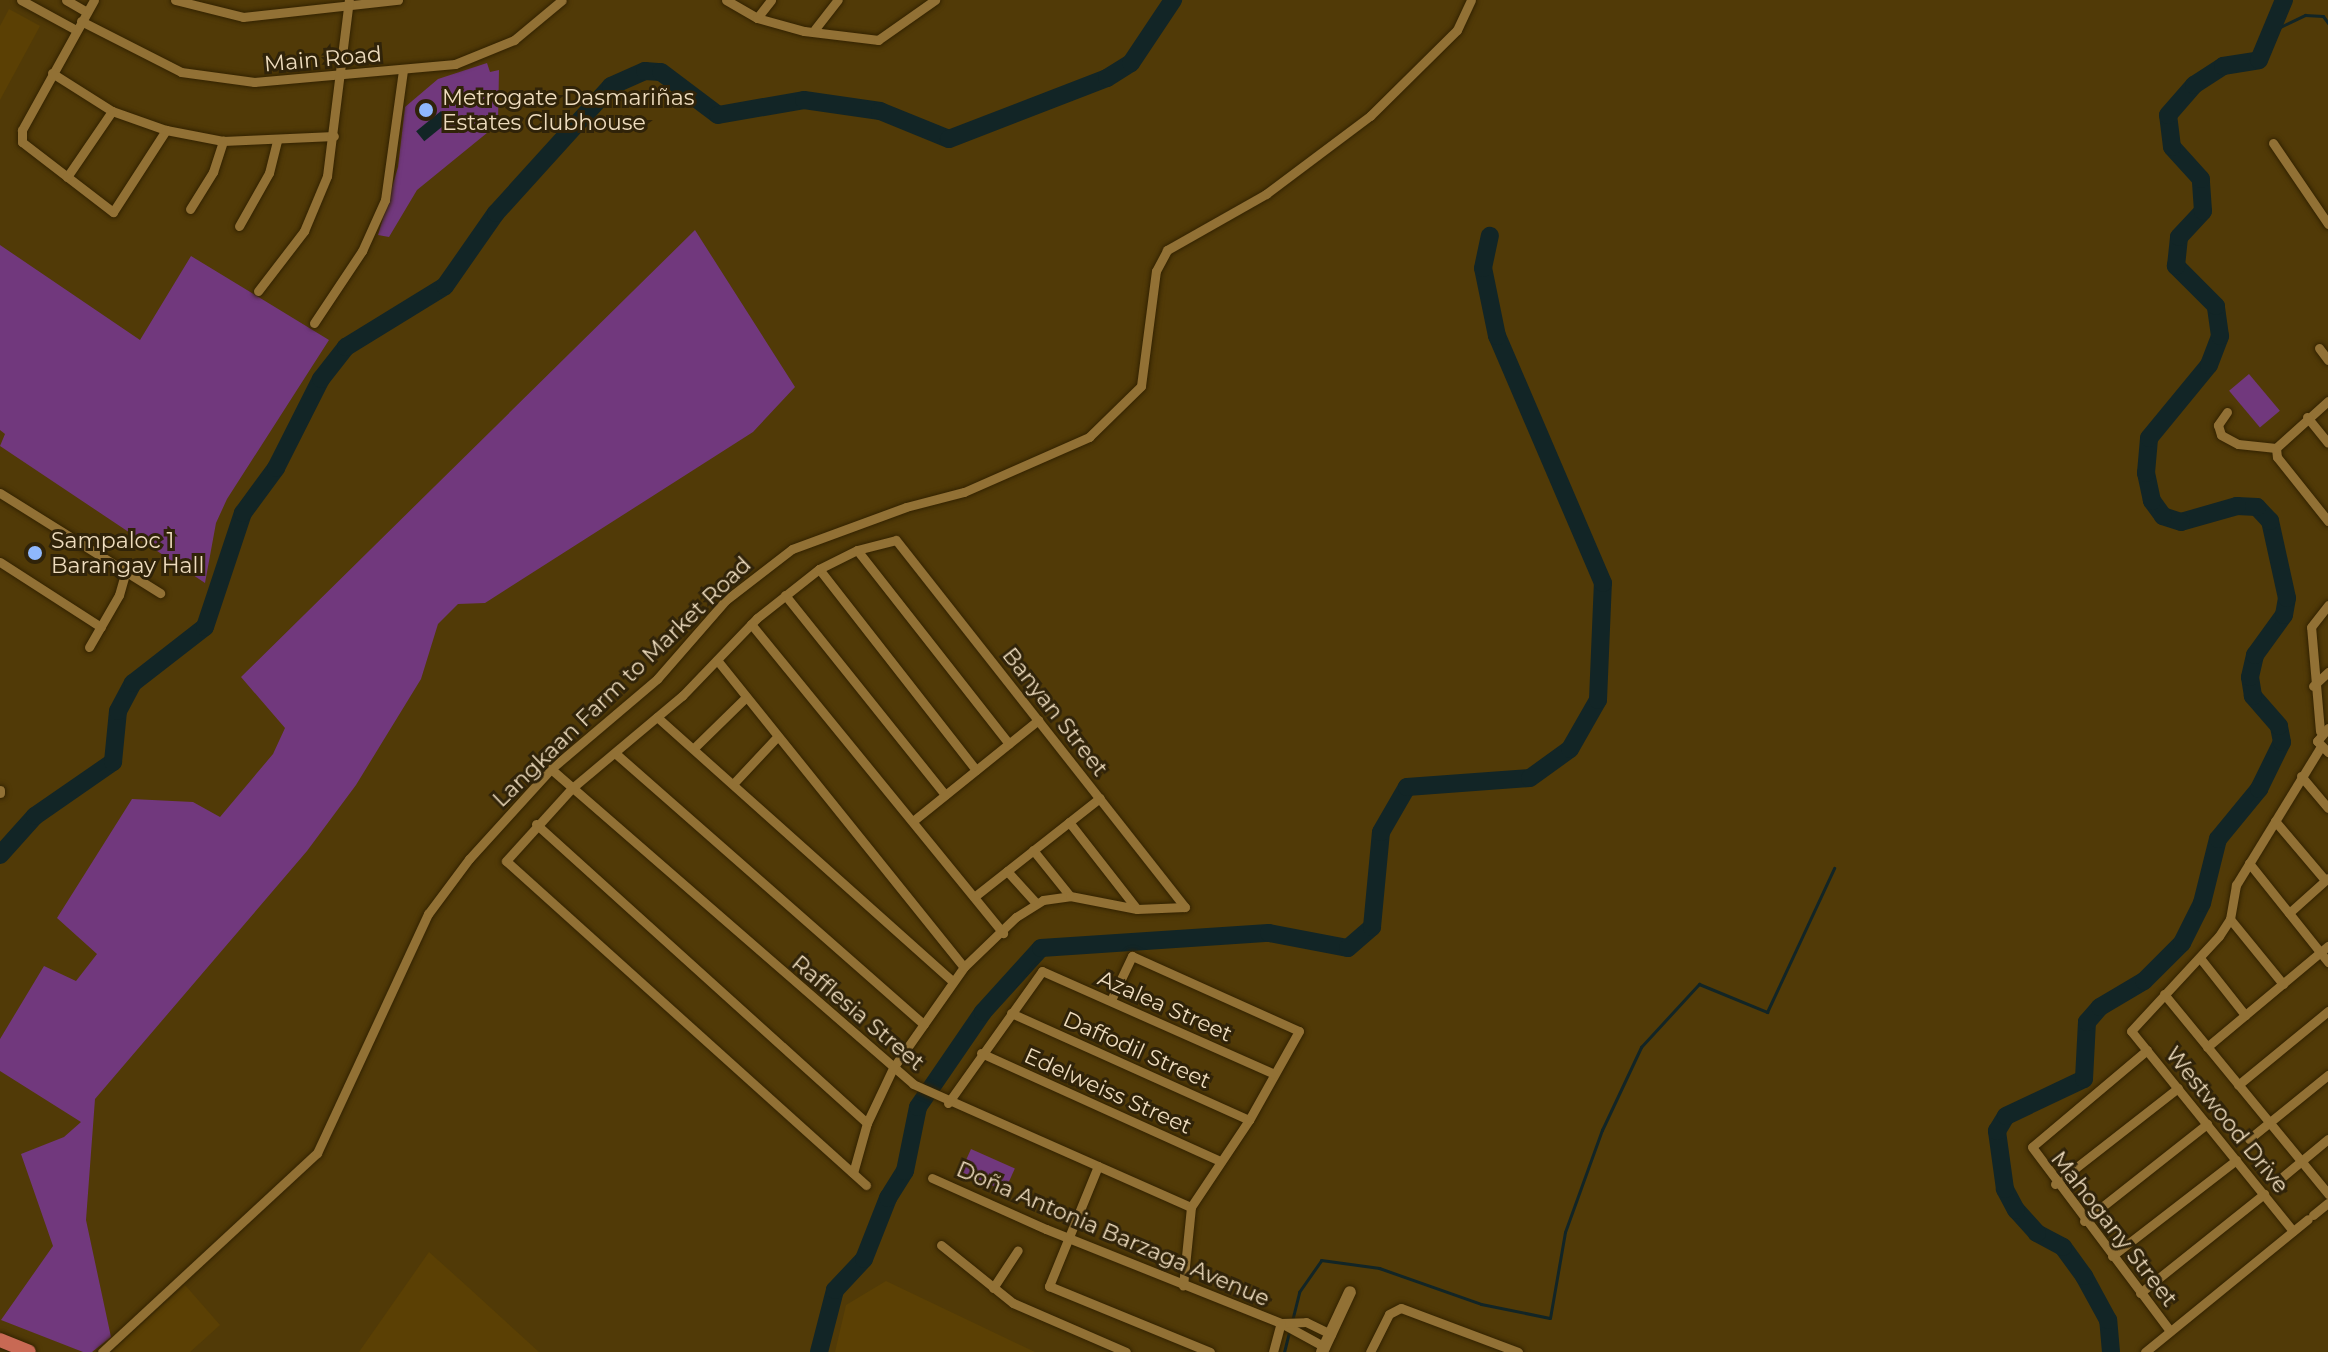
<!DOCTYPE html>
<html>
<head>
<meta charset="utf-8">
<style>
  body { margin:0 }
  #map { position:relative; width:2328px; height:1352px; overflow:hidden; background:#513a07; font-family:Montserrat,sans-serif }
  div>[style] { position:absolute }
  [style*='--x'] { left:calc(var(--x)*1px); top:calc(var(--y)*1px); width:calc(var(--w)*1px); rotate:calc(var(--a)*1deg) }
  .built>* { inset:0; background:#5b4004 }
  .green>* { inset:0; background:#71387d; transform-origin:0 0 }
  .water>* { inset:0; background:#122526; transform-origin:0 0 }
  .stream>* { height:3px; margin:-1.5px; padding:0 1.5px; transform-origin:1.5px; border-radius:1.5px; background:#122526 }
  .river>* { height:18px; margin:-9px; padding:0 9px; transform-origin:9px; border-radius:9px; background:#122526 }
  .roads { filter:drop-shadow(0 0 2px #322201) drop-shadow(0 0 2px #322201) }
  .street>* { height:9px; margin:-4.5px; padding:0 4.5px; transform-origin:4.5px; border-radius:4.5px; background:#927135 }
  .secondary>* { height:12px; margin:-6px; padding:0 6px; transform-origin:6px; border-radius:6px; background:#927135 }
  .primary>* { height:14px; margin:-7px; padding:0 7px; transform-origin:7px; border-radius:7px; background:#c86954 }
  .dots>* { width:22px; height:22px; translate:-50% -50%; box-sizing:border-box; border:4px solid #302309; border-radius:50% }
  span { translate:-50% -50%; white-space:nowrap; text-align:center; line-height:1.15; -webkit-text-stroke:6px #302309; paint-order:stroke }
  .street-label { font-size:22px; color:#eedcbe }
  .poi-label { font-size:22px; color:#eedcbe }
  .left { translate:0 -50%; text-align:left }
</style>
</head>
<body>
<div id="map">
  <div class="built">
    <i style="clip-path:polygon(9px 9px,40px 26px,0 100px,0 26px)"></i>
    <i style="clip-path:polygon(429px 1252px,469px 1288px,539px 1352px,359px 1352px)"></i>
    <i style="clip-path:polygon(886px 1281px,1035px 1352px,835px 1352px,846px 1305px)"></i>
    <i style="clip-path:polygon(185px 1285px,220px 1325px,190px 1352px,111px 1352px)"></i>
  </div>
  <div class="green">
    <i style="clip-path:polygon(487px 63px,490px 72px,499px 70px,498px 124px,417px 190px,389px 237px,378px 235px,398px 167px,405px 107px,438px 79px)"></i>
    <i style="clip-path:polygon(695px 230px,795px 387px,753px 432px,485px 603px,458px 604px,438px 624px,421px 679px,356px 785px,307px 851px,95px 1099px,86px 1220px,111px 1337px,92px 1352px,83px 1352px,1px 1320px,53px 1246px,21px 1154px,64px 1137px,81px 1122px,0 1071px,0 1039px,44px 966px,76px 981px,97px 954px,57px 918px,132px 799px,193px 802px,220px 817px,273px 754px,285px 728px,241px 677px)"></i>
    <i style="clip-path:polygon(0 245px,140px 340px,191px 256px,329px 340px,227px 499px,216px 523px,205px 583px,0 446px,5px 434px,0 430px)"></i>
    <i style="left:2249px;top:374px;width:48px;height:26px;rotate:50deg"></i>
    <i style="left:971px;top:1149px;width:48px;height:25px;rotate:24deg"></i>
  </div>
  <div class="water">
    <i style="left:441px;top:111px;width:13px;height:32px;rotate:51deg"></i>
  </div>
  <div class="stream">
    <i style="--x:2272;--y:31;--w:37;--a:-26"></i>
    <i style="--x:2305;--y:15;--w:18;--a:3"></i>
    <i style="--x:2323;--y:16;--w:9;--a:54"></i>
    <i style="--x:1292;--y:1321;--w:30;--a:-76"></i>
    <i style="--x:1299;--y:1292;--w:39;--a:-55"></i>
    <i style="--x:1321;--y:1260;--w:59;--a:7.9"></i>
    <i style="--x:1379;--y:1268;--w:108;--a:19.4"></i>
    <i style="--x:1481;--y:1304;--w:70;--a:11.5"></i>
    <i style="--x:1550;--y:1318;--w:87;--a:-80.1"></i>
    <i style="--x:1565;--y:1232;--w:109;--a:-70.1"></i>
    <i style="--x:1602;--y:1130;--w:92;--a:-64.8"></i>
    <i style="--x:1641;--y:1047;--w:86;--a:-47.4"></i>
    <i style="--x:1699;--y:984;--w:74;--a:22.4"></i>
    <i style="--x:1767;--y:1012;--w:159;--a:-65"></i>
    <i style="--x:1284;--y:1352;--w:21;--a:-76"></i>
  </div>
  <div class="river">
    <i style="--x:0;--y:855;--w:52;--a:-48.1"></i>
    <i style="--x:35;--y:816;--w:95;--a:-34.7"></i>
    <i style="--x:113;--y:762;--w:51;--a:-84.4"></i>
    <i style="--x:118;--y:711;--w:32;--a:-62"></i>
    <i style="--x:133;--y:683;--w:91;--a:-37.9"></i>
    <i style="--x:205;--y:627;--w:120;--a:-71.6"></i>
    <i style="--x:243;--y:513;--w:56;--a:-53.7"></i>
    <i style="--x:276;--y:468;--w:100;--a:-63.2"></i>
    <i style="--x:321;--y:379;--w:41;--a:-52"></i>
    <i style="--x:346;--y:347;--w:116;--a:-31.6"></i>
    <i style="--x:445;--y:286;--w:89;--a:-55.1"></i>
    <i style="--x:496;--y:213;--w:171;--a:-47.8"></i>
    <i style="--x:611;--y:86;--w:37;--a:-24"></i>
    <i style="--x:645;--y:71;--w:16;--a:4"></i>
    <i style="--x:661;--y:72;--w:71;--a:37"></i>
    <i style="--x:718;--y:115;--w:87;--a:-9.9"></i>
    <i style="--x:804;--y:100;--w:77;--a:8.2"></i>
    <i style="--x:880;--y:111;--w:74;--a:22.1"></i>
    <i style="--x:949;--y:139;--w:169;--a:-21.1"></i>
    <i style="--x:1107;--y:78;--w:28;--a:-32"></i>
    <i style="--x:1131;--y:63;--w:76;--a:-56.3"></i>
    <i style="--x:819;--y:1352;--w:64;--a:-75.5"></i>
    <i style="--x:835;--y:1290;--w:42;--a:-46.9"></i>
    <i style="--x:864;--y:1259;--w:66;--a:-68.5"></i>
    <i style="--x:888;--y:1198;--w:32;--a:-58"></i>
    <i style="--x:905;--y:1171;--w:65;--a:-78.5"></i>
    <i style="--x:918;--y:1107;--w:115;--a:-55.6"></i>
    <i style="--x:983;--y:1012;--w:86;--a:-47.8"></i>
    <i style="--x:1041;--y:948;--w:228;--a:-3.8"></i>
    <i style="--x:1269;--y:933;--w:80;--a:10.8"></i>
    <i style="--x:1348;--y:948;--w:32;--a:-41"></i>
    <i style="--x:1372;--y:927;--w:95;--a:-84.6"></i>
    <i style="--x:1381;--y:832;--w:52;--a:-60"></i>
    <i style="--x:1407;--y:787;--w:123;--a:-4.2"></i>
    <i style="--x:1530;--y:778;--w:49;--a:-35.9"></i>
    <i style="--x:1570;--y:749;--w:56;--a:-60.3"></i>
    <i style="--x:1598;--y:700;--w:117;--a:-87.6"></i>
    <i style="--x:1603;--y:583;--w:269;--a:-113.2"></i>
    <i style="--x:1497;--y:336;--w:69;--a:-101.6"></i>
    <i style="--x:1483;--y:268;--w:33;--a:-78"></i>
    <i style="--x:2111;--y:1352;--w:32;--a:-95"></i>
    <i style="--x:2108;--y:1320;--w:50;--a:-118.6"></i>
    <i style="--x:2084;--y:1276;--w:36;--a:-126"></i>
    <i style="--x:2063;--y:1247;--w:30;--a:-152"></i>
    <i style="--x:2037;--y:1233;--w:31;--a:-132"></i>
    <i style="--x:2016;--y:1210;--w:24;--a:-118"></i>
    <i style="--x:2005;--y:1189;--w:59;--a:-97.9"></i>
    <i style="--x:1997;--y:1131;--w:17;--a:-59"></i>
    <i style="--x:2006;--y:1116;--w:86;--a:-25.4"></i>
    <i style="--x:2084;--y:1079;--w:57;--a:-87"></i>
    <i style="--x:2087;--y:1022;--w:20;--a:-49"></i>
    <i style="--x:2100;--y:1007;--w:51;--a:-30.6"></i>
    <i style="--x:2144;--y:981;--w:54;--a:-45"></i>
    <i style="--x:2182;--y:943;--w:45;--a:-63.4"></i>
    <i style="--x:2202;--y:903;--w:66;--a:-76"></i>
    <i style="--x:2218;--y:839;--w:65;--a:-50.6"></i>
    <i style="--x:2259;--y:789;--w:52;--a:-63.9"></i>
    <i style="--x:2282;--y:742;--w:16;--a:-101"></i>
    <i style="--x:2279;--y:726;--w:40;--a:-131"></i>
    <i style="--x:2253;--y:696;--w:19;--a:-99"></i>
    <i style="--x:2250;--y:677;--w:23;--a:-77"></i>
    <i style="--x:2255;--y:655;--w:49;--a:-54.1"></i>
    <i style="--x:2284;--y:615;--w:17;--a:-80"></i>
    <i style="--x:2287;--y:598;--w:79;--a:-102.4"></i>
    <i style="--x:2270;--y:521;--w:19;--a:-133"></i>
    <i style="--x:2257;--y:507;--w:20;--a:-177"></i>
    <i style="--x:2237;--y:506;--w:58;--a:164.1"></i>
    <i style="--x:2181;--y:522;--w:19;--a:-162"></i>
    <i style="--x:2163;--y:516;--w:19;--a:-126"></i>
    <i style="--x:2152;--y:501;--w:29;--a:-102"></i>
    <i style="--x:2146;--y:473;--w:35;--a:-85"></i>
    <i style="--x:2149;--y:438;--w:94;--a:-50.6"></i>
    <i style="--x:2209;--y:365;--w:31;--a:-69"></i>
    <i style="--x:2220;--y:336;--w:30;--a:-98"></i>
    <i style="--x:2216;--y:306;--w:57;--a:-135"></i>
    <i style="--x:2176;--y:266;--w:29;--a:-84"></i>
    <i style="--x:2179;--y:237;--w:35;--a:-47"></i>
    <i style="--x:2203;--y:211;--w:32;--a:-94"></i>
    <i style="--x:2201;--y:179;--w:43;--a:-132.2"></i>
    <i style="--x:2172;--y:147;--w:32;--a:-97"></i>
    <i style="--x:2168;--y:115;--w:40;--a:-49"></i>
    <i style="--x:2194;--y:85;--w:35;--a:-33"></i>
    <i style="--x:2223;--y:66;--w:36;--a:-9"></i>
    <i style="--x:2259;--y:60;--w:65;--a:-67.4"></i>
  </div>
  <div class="roads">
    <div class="street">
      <i style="--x:21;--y:0;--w:63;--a:28.6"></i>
      <i style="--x:66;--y:0;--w:24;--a:30"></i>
      <i style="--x:94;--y:0;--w:149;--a:119"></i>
      <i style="--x:22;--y:130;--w:12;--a:90"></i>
      <i style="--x:22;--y:142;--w:115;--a:37.6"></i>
      <i style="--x:113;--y:212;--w:98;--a:-57.1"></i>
      <i style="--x:175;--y:0;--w:70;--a:14"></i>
      <i style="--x:243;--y:17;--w:156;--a:-6.3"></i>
      <i style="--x:726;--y:0;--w:36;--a:30"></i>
      <i style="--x:757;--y:18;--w:49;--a:15.5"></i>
      <i style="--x:804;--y:31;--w:75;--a:6.9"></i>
      <i style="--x:878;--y:40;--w:70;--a:-35.1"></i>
      <i style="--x:757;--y:18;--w:23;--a:-52"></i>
      <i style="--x:81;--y:21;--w:112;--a:27"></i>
      <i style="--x:181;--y:72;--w:74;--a:7.8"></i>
      <i style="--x:254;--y:82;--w:202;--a:-5.1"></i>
      <i style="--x:455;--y:64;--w:64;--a:-22.1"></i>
      <i style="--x:514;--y:40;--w:62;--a:-39.8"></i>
      <i style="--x:815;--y:29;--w:37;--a:-52"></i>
      <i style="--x:52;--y:73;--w:71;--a:32.3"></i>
      <i style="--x:112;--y:111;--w:57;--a:19.4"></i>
      <i style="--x:166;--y:130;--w:58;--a:10.9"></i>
      <i style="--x:223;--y:141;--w:111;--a:-2.6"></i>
      <i style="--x:2273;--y:143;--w:98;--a:55.8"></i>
      <i style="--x:67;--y:177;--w:80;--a:-55.7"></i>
      <i style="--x:190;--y:209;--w:44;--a:-58.1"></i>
      <i style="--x:213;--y:172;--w:33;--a:-72"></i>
      <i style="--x:239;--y:226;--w:61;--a:-60.5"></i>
      <i style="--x:269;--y:173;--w:34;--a:-76"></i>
      <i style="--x:258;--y:291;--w:76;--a:-52.5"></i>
      <i style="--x:304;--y:231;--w:60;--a:-67.3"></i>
      <i style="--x:327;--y:176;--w:177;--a:-82.9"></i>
      <i style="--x:314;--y:323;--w:87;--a:-56.3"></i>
      <i style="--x:362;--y:251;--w:56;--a:-65.7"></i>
      <i style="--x:385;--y:200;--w:131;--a:-82.1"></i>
      <i style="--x:2319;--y:348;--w:15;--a:53"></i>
      <i style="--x:2328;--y:401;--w:70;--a:137.9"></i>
      <i style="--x:2276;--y:448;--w:9;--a:84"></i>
      <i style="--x:2277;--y:457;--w:82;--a:51.4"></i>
      <i style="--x:2227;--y:412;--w:16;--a:125"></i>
      <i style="--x:2218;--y:425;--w:10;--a:73"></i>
      <i style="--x:2221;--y:435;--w:19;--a:28"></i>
      <i style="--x:2238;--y:444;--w:38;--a:6"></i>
      <i style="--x:2307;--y:417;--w:33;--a:51"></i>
      <i style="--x:0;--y:493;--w:189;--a:32"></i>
      <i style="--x:857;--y:550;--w:246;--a:51.9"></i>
      <i style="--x:0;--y:562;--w:120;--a:32.8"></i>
      <i style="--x:819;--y:569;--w:255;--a:52"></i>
      <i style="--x:785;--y:595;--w:256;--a:51.3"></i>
      <i style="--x:751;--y:624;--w:399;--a:50.8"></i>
      <i style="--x:89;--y:647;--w:60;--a:-60"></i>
      <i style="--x:119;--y:595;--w:22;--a:-74"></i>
      <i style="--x:717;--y:660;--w:394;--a:51.2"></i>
      <i style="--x:2313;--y:686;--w:21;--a:-43"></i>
      <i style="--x:657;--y:717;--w:397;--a:41.8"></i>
      <i style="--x:2328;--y:728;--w:17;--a:130"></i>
      <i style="--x:2317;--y:741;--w:16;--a:45"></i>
      <i style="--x:2320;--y:731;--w:104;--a:-94.9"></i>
      <i style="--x:2311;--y:627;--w:28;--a:-52"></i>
      <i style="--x:694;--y:748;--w:73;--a:-44.4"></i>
      <i style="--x:615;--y:753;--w:411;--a:41.3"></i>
      <i style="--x:551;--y:769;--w:480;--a:41"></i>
      <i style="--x:913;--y:1084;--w:304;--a:23.9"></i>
      <i style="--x:2301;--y:776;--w:42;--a:49.8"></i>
      <i style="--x:733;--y:784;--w:64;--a:-46.9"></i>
      <i style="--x:0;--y:790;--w:3;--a:90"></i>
      <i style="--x:913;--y:821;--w:161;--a:-38.9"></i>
      <i style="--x:2275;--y:821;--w:77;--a:49.7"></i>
      <i style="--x:1069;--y:822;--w:110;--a:52"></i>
      <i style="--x:536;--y:824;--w:446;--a:42.1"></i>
      <i style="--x:1033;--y:850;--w:59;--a:51.2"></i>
      <i style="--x:2249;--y:863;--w:127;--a:51.4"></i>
      <i style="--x:1007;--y:871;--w:43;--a:47.8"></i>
      <i style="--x:974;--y:897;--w:160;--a:-38.2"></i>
      <i style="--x:2289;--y:913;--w:52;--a:-41.9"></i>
      <i style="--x:2230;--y:919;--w:84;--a:50.8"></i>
      <i style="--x:2200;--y:958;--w:73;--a:51.7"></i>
      <i style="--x:2164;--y:994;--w:259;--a:50.6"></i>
      <i style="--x:1111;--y:1000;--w:49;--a:-64.5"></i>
      <i style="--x:1132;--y:956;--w:183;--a:24.2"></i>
      <i style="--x:1299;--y:1031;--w:102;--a:119.3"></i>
      <i style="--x:1249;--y:1120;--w:105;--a:123.7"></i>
      <i style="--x:1191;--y:1207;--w:79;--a:95.8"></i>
      <i style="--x:1011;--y:1013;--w:261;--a:24.2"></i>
      <i style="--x:2207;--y:1047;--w:158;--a:-39.9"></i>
      <i style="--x:2147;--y:1050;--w:150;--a:139.9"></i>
      <i style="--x:2032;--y:1147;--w:230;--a:53.1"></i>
      <i style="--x:981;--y:1053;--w:262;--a:24.3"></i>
      <i style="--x:2238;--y:1085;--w:117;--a:-39.4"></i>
      <i style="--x:948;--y:1103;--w:162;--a:-54.5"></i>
      <i style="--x:1042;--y:971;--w:254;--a:23.9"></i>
      <i style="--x:2249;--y:1139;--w:102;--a:-39"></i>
      <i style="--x:1098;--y:1166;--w:130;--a:112.2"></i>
      <i style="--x:1049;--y:1286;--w:174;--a:22.3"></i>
      <i style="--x:853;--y:1173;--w:52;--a:-74.4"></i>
      <i style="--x:867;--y:1123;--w:61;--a:-64.7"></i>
      <i style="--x:893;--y:1068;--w:123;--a:-54.9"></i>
      <i style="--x:964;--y:967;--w:72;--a:-43.9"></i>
      <i style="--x:1016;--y:917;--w:32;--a:-32"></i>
      <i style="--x:1043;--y:900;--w:27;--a:-8"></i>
      <i style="--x:1070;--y:896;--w:68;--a:11"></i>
      <i style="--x:1137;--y:909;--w:48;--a:-2.4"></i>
      <i style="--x:932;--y:1178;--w:125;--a:24.1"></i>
      <i style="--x:1046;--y:1229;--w:253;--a:21.8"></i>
      <i style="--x:1281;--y:1323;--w:50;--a:28.6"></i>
      <i style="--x:2281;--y:1178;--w:61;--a:-39.7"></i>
      <i style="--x:2055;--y:1184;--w:156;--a:-38"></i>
      <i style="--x:866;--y:1185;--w:484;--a:-138"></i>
      <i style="--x:506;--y:861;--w:97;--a:-47.9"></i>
      <i style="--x:571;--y:789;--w:145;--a:-40"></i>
      <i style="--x:682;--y:696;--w:108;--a:-46.1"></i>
      <i style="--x:757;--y:618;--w:79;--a:-38.3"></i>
      <i style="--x:819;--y:569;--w:42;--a:-26.6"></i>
      <i style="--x:857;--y:550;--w:40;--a:-14.4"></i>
      <i style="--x:896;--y:540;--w:467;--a:51.8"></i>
      <i style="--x:2313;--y:1215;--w:19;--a:-39"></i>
      <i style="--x:2084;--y:1221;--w:157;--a:-38.3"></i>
      <i style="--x:2293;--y:1231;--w:257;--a:-129"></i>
      <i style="--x:2131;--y:1031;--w:129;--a:-47.2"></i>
      <i style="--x:2219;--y:936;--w:20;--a:-57"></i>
      <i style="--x:2230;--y:919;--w:35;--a:-80"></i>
      <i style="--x:2236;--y:885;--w:161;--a:-58.5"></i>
      <i style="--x:941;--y:1245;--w:92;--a:38.9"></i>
      <i style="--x:1013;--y:1303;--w:123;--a:23.4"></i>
      <i style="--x:2112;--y:1256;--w:157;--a:-37.7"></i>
      <i style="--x:993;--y:1288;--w:45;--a:-56.7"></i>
      <i style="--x:2140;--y:1293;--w:159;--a:-38.6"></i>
      <i style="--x:1281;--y:1323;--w:25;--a:-2"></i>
      <i style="--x:1306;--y:1322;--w:28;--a:26"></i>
      <i style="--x:102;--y:1352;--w:293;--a:-42.8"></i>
      <i style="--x:317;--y:1153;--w:264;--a:-65.1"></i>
      <i style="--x:428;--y:914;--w:69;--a:-53.3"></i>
      <i style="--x:469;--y:859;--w:122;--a:-47.7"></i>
      <i style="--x:551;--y:769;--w:139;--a:-40.3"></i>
      <i style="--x:657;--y:679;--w:105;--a:-48.9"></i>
      <i style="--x:726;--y:600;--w:83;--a:-37.7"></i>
      <i style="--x:792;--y:549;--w:121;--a:-20.2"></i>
      <i style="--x:906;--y:507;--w:60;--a:-14.5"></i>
      <i style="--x:964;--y:492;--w:137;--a:-23.7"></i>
      <i style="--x:1089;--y:437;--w:73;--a:-44.4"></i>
      <i style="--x:1141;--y:386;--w:116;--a:-82.6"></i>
      <i style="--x:1156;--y:271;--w:24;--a:-62"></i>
      <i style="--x:1167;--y:250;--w:114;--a:-29.5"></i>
      <i style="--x:1266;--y:194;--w:130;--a:-36.9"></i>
      <i style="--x:1370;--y:116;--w:122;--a:-44.7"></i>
      <i style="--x:1457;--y:30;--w:33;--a:-65"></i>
      <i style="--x:1273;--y:1352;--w:30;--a:-75"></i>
      <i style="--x:1370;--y:1352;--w:42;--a:-63.4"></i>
      <i style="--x:1389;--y:1314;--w:13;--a:-27"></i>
      <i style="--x:1401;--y:1308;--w:125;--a:20.6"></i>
      <i style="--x:2145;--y:1352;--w:210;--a:-39.2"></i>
    </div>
    <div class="secondary">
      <i style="--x:1322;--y:1352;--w:66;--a:-65"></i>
    </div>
    <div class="primary">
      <i style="--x:0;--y:1340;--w:31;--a:22"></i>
    </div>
  </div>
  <div class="dots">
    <i style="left:426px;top:110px;background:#8fb8fd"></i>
    <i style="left:35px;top:553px;background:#8fb8fd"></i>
  </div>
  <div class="street-label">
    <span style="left:323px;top:59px;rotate:-5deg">Main Road</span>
    <span style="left:622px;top:682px;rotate:-44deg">Langkaan Farm to Market Road</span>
    <span style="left:1055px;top:712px;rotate:52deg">Banyan Street</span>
    <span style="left:1165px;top:1006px;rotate:24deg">Azalea Street</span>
    <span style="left:858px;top:1013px;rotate:40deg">Rafflesia Street</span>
    <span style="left:1137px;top:1050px;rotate:24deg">Daffodil Street</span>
    <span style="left:1108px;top:1091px;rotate:24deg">Edelweiss Street</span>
    <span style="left:2227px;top:1120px;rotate:51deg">Westwood Drive</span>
    <span style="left:2114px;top:1229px;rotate:52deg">Mahogany Street</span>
    <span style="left:1113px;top:1234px;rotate:23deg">Doña Antonia Barzaga Avenue</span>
  </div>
  <div class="poi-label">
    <span class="left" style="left:442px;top:110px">Metrogate Dasmariñas<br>Estates Clubhouse</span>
    <span class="left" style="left:51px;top:553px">Sampaloc 1<br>Barangay Hall</span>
  </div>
</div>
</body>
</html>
